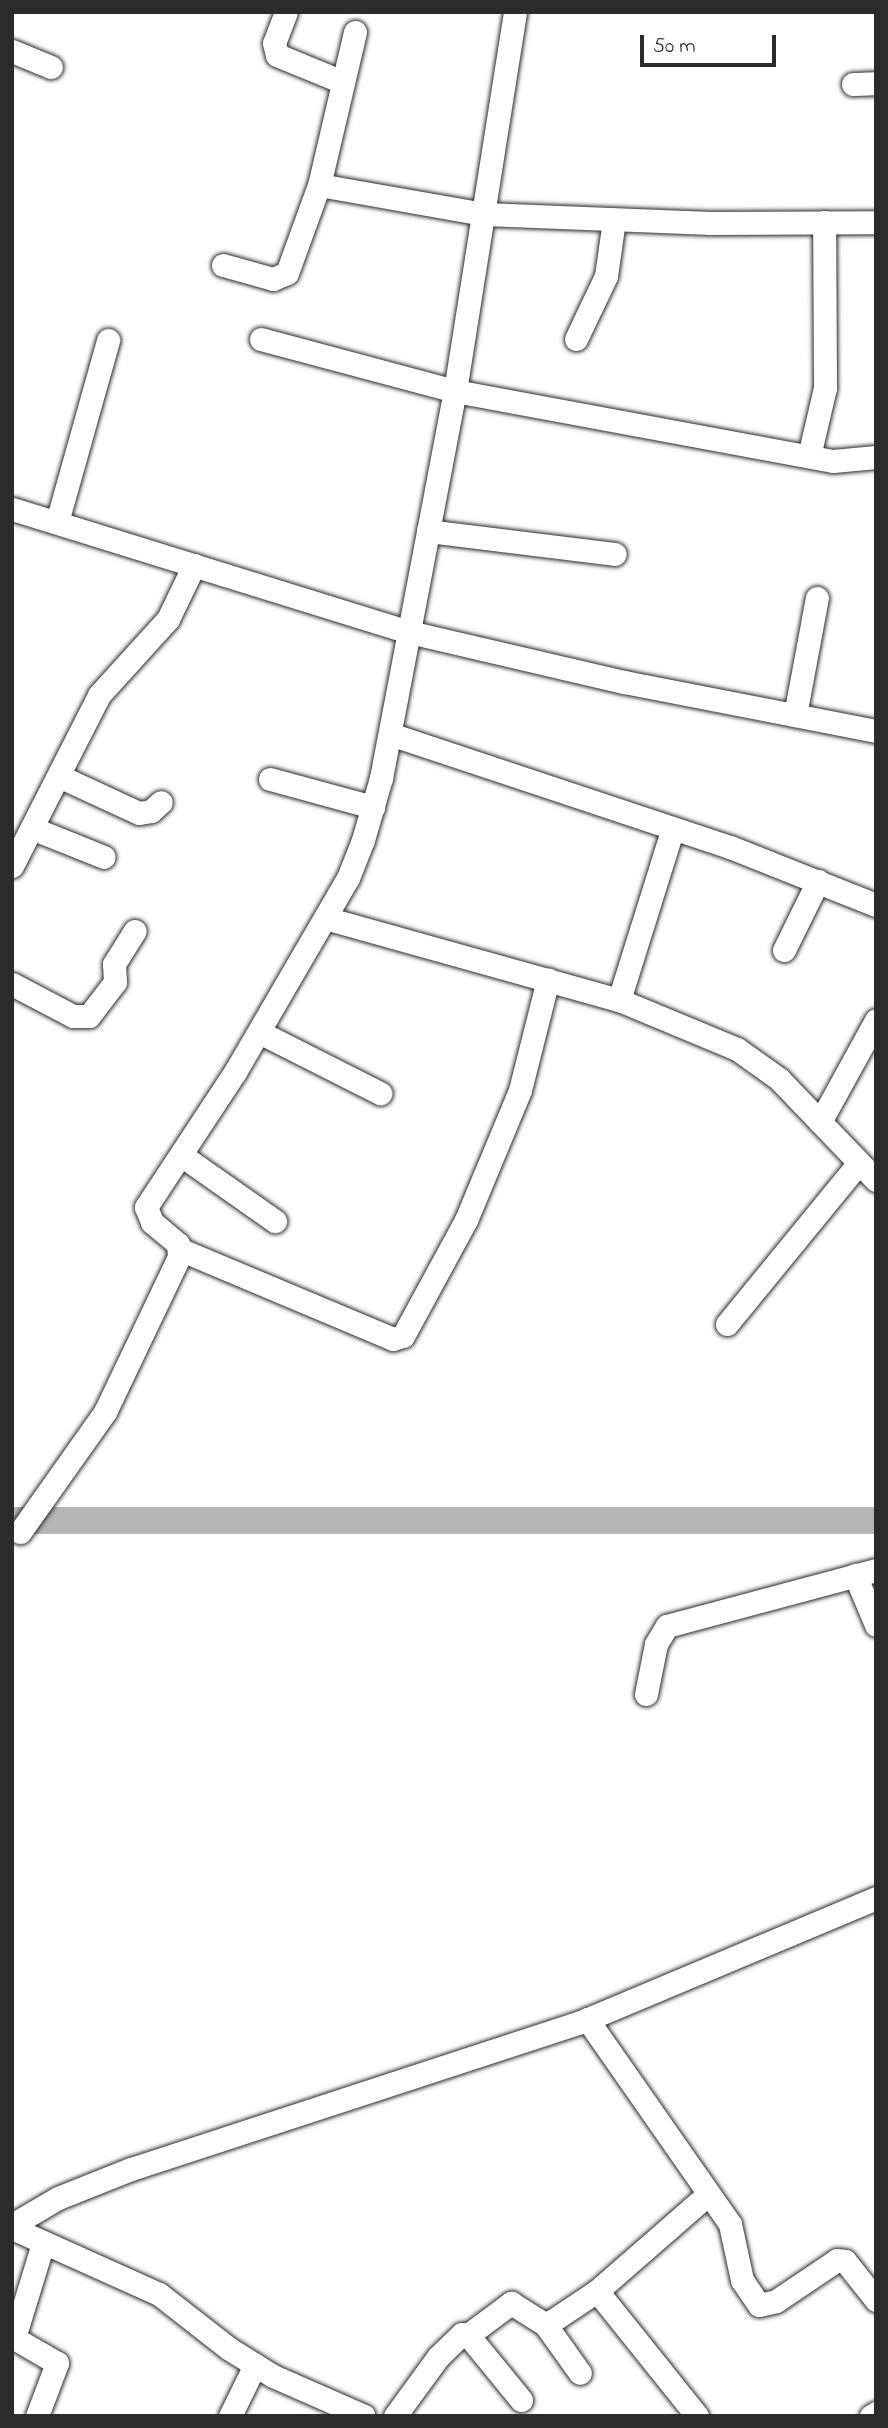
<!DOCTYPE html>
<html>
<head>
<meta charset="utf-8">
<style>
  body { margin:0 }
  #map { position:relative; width:888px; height:2428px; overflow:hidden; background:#fff; font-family:"Indie Flower",sans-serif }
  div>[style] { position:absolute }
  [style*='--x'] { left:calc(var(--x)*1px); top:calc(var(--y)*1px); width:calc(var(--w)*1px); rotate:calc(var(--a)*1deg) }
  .water>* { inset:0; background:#b6b6b6; transform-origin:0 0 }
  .roads { filter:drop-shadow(0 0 2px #2b2b2b) drop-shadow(0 0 2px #2b2b2b) }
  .minor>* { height:23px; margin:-11.5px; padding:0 11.5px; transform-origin:11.5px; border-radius:11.5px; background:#fff }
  span { translate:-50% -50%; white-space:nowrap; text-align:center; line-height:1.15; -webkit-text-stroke:6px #fff; paint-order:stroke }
  .frame { position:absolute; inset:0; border:14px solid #2b2b2b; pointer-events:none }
  .scale { position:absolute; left:640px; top:35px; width:136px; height:32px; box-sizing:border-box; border:4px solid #2b2b2b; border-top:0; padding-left:9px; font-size:21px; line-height:24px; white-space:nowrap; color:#2b2b2b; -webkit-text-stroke:5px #fff; paint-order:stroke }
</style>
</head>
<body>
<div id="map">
  <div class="water">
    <i style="left:876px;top:1507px;width:27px;height:899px;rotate:90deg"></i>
  </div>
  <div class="roads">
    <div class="minor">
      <i style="--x:286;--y:12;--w:33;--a:111"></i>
      <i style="--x:274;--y:43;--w:12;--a:76"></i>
      <i style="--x:277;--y:55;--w:68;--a:22.4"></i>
      <i style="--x:355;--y:32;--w:157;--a:103.2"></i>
      <i style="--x:319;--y:185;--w:168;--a:10"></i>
      <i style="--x:484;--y:214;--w:227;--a:2.3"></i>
      <i style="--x:711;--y:223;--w:165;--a:-0.3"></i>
      <i style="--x:12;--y:51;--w:42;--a:22.3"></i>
      <i style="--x:853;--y:84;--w:23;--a:-2"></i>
      <i style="--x:223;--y:265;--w:52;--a:15.6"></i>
      <i style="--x:273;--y:279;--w:15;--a:-23"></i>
      <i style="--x:287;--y:273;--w:94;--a:-70"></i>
      <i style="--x:261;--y:339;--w:201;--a:15"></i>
      <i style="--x:455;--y:391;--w:384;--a:10.5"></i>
      <i style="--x:833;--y:461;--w:43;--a:-5.3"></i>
      <i style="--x:576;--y:339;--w:70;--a:-64.5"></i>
      <i style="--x:606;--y:276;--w:57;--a:-81.9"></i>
      <i style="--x:809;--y:456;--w:70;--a:-76.8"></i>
      <i style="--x:825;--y:388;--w:166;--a:-90.3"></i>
      <i style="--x:12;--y:509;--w:416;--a:17.2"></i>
      <i style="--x:409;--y:632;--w:221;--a:13.1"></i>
      <i style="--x:624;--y:682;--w:257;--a:11"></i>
      <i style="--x:57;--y:522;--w:189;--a:-74.3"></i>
      <i style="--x:428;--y:531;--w:188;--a:7"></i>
      <i style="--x:795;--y:715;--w:119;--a:-79.4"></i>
      <i style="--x:390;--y:734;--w:358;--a:18.4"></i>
      <i style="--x:730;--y:847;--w:157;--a:21.7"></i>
      <i style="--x:61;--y:777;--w:86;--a:24.8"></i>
      <i style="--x:139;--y:813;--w:12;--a:-9"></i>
      <i style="--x:151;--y:811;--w:13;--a:-42"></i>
      <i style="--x:270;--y:779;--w:107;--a:15.2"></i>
      <i style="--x:34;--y:829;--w:75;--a:21.8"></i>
      <i style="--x:12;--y:866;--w:192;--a:-63"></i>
      <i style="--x:99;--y:695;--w:103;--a:-47.8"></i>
      <i style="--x:168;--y:619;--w:60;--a:-64.3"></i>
      <i style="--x:325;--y:918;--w:305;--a:15.6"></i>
      <i style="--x:619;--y:1000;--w:128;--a:22.6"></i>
      <i style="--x:737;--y:1049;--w:52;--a:35.5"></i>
      <i style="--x:779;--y:1079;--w:140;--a:46.2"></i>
      <i style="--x:784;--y:950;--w:77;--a:-63.8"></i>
      <i style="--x:12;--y:984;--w:69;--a:27.7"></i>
      <i style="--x:73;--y:1016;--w:16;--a:0"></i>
      <i style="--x:89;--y:1016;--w:43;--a:-52.6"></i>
      <i style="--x:115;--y:982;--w:18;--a:-93"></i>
      <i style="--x:114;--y:964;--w:39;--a:-58"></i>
      <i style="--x:619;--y:1000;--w:180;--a:-72.6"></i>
      <i style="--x:259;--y:1032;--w:136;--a:26.8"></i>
      <i style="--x:820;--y:1122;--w:116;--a:-61.2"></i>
      <i style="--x:181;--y:1155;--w:115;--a:35.1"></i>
      <i style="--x:179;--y:1249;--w:232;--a:22.8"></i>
      <i style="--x:393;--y:1339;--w:10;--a:-17"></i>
      <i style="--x:403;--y:1336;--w:132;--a:-61.5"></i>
      <i style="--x:466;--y:1220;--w:141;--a:-67.4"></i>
      <i style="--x:520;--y:1090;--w:114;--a:-75.8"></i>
      <i style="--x:727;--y:1324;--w:208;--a:-50.7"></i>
      <i style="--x:20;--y:1532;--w:147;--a:-54.7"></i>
      <i style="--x:105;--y:1412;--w:172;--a:-64.5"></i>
      <i style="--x:179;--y:1257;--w:13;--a:-94"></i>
      <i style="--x:178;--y:1244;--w:34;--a:-140"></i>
      <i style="--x:152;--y:1222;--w:16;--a:-112"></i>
      <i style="--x:146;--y:1207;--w:162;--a:-56.6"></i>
      <i style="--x:235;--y:1072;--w:225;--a:-59.8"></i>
      <i style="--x:348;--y:878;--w:41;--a:-68.5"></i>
      <i style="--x:363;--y:840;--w:65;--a:-73.8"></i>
      <i style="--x:381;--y:778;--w:394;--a:-79.2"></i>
      <i style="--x:455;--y:391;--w:384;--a:-81"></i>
      <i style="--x:855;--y:1575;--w:54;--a:67.2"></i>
      <i style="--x:646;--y:1694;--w:51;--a:-78.7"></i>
      <i style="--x:656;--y:1644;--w:21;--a:-59"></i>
      <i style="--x:667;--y:1626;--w:216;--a:-15"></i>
      <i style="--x:587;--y:2019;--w:250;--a:55.1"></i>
      <i style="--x:730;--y:2224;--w:57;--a:77.9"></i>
      <i style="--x:742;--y:2280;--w:30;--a:56"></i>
      <i style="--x:759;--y:2305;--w:17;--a:-13"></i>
      <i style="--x:776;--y:2301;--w:73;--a:-33.9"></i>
      <i style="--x:837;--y:2260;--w:8;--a:7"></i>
      <i style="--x:845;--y:2261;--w:50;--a:51.5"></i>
      <i style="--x:12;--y:2225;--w:53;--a:-30.4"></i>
      <i style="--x:58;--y:2198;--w:79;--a:-21.7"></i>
      <i style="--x:131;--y:2169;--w:473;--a:-18.1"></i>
      <i style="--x:581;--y:2022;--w:320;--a:-22.8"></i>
      <i style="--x:12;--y:2228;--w:161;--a:24.2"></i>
      <i style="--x:159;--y:2294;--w:88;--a:38"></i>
      <i style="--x:228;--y:2348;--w:53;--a:31.9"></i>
      <i style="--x:273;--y:2376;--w:99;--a:23.7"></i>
      <i style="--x:597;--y:2291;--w:160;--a:51.3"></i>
      <i style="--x:545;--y:2324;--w:60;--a:54.5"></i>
      <i style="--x:468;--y:2335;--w:54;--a:-36.7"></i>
      <i style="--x:511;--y:2303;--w:40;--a:32"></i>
      <i style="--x:545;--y:2324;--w:8;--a:-23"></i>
      <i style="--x:552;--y:2321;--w:54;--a:-33.7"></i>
      <i style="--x:597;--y:2291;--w:147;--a:-41.1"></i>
      <i style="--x:37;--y:2416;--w:57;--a:-69.3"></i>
      <i style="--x:57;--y:2363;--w:50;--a:-149.8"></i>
      <i style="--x:14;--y:2338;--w:99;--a:-73"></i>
      <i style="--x:230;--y:2416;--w:57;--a:-63.9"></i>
      <i style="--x:395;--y:2416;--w:73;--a:-53.9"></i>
      <i style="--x:438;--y:2357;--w:33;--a:-44"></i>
      <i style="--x:462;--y:2334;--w:6;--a:9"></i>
      <i style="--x:468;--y:2335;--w:84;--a:50.8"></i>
      <i style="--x:871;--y:2416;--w:6;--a:-31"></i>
    </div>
  </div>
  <div class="frame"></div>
  <div class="scale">50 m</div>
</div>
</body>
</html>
